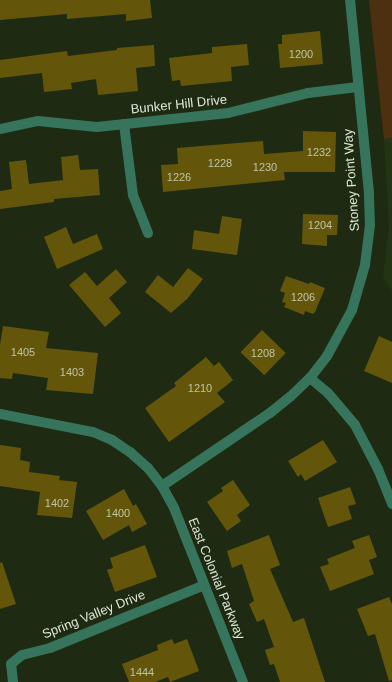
<!DOCTYPE html>
<html>
<head>
<meta charset="utf-8">
<style>
  body { margin:0 }
  #map { position:relative; width:392px; height:682px; overflow:hidden; background:#1e2b12; font-family:Arial,sans-serif }
  div>[style] { position:absolute }
  [style*='--x'] { left:calc(var(--x)*1px); top:calc(var(--y)*1px); width:calc(var(--w)*1px); rotate:calc(var(--a)*1deg) }
  .built>* { inset:0; background:#233414 }
  .green>* { inset:0; background:#4d300f }
  .building>* { inset:0; background:#63560b; transform-origin:0 0 }
  .minor>* { height:10px; margin:-5px; padding:0 5px; transform-origin:5px; border-radius:5px; background:#36755c }
  span { translate:-50% -50%; white-space:nowrap; text-align:center; line-height:1.15; -webkit-text-stroke:4px #1e2b12; paint-order:stroke }
  .number-label { font-size:11px; color:#bfc3a4 }
  .number-label span { -webkit-text-stroke-width:0 }
  .street-label { font-size:13px; color:#dee7d7 }
</style>
</head>
<body>
<div id="map">
  <div class="built">
    <i style="clip-path:polygon(392px 138px,392px 291px,383px 276px,389px 227px,384px 139px)"></i>
  </div>
  <div class="green">
    <i style="clip-path:polygon(369px 0,392px 0,392px 138px,384px 139px)"></i>
  </div>
  <div class="building">
    <i style="clip-path:polygon(0 0,150px 0,152px 18px,126px 21px,126px 14px,67px 19px,67px 14px,0 20px)"></i>
    <i style="clip-path:polygon(320px 31px,323px 64px,280px 68px,278px 44px,282px 44px,282px 35px)"></i>
    <i style="clip-path:polygon(247px 44px,249px 65px,231px 67px,232px 81px,181px 86px,180px 80px,172px 81px,169px 58px,212px 53px,212px 47px)"></i>
    <i style="clip-path:polygon(154px 45px,155px 66px,136px 68px,138px 91px,98px 95px,96px 79px,71px 83px,72px 89px,44px 92px,42px 73px,0 78px,0 60px,67px 51px,68px 56px,117px 50px,117px 48px)"></i>
    <i style="clip-path:polygon(303px 131px,336px 132px,335px 172px,284px 172px,285px 180px,163px 192px,161px 165px,178px 164px,177px 148px,263px 141px,264px 154px,303px 151px)"></i>
    <i style="clip-path:polygon(78px 155px,80px 170px,98px 169px,100px 195px,54px 199px,54px 202px,0 209px,0 191px,12px 189px,9px 162px,26px 160px,29px 184px,63px 180px,61px 157px)"></i>
    <i style="clip-path:polygon(303px 214px,338px 215px,337px 235px,327px 235px,327px 246px,302px 244px)"></i>
    <i style="clip-path:polygon(222px 216px,242px 219px,237px 255px,192px 249px,194px 230px,219px 234px)"></i>
    <i style="clip-path:polygon(66px 227px,73px 244px,97px 234px,103px 249px,57px 269px,44px 237px)"></i>
    <i style="clip-path:polygon(188px 268px,203px 279px,187px 299px,171px 313px,145px 292px,158px 275px,173px 287px)"></i>
    <i style="clip-path:polygon(116px 269px,127px 282px,109px 298px,121px 313px,105px 327px,69px 285px,85px 272px,97px 286px)"></i>
    <i style="clip-path:polygon(286px 276px,309px 284px,310px 282px,325px 288px,315px 312px,313px 314px,305px 311px,304px 315px,284px 307px,286px 303px,282px 302px,285px 293px,280px 291px)"></i>
    <i style="clip-path:polygon(3px 326px,49px 332px,46px 348px,98px 353px,93px 394px,46px 390px,48px 378px,13px 373px,12px 379px,0 378px,0 345px)"></i>
    <i style="left:262px;top:330px;width:33px;height:31px;rotate:44deg"></i>
    <i style="clip-path:polygon(379px 336px,392px 342px,392px 383px,364px 371px)"></i>
    <i style="clip-path:polygon(206px 357px,214px 366px,219px 362px,233px 380px,217px 393px,225px 402px,169px 442px,145px 408px,176px 386px,174px 383px)"></i>
    <i style="clip-path:polygon(323px 440px,337px 462px,305px 481px,301px 474px,298px 477px,288px 461px)"></i>
    <i style="clip-path:polygon(0 445px,21px 448px,20px 460px,30px 462px,29px 472px,60px 476px,59px 480px,77px 482px,72px 518px,37px 515px,40px 492px,0 486px)"></i>
    <i style="clip-path:polygon(233px 480px,250px 505px,237px 515px,241px 521px,227px 531px,207px 502px,223px 491px,221px 488px)"></i>
    <i style="clip-path:polygon(350px 487px,356px 504px,348px 506px,352px 519px,328px 527px,318px 498px)"></i>
    <i style="clip-path:polygon(124px 489px,133px 506px,136px 504px,147px 524px,132px 532px,129px 525px,103px 540px,86px 511px)"></i>
    <i style="clip-path:polygon(269px 535px,280px 565px,270px 569px,293px 622px,304px 618px,325px 682px,280px 682px,274px 664px,270px 665px,265px 650px,274px 647px,264px 619px,257px 622px,249px 604px,254px 601px,242px 564px,232px 568px,227px 551px)"></i>
    <i style="clip-path:polygon(369px 535px,377px 557px,369px 560px,374px 574px,330px 591px,320px 567px,329px 564px,327px 559px,355px 548px,352px 541px)"></i>
    <i style="clip-path:polygon(145px 545px,157px 577px,115px 592px,107px 570px,113px 568px,110px 558px)"></i>
    <i style="clip-path:polygon(2px 562px,16px 604px,0 609px,0 563px)"></i>
    <i style="clip-path:polygon(389px 597px,392px 604px,392px 680px,389px 681px,375px 634px,368px 636px,357px 609px)"></i>
    <i style="clip-path:polygon(172px 639px,174px 644px,187px 639px,199px 671px,170px 682px,168px 677px,155px 682px,129px 682px,122px 664px,158px 650px,157px 645px)"></i>
  </div>
  <div class="minor">
    <i style="--x:124;--y:124;--w:72;--a:82.8"></i>
    <i style="--x:133;--y:195;--w:41;--a:68.5"></i>
    <i style="--x:0;--y:129;--w:39;--a:-12"></i>
    <i style="--x:38;--y:121;--w:59;--a:5.8"></i>
    <i style="--x:97;--y:127;--w:132;--a:-6.1"></i>
    <i style="--x:228;--y:113;--w:82;--a:-14"></i>
    <i style="--x:308;--y:93;--w:50;--a:-6.8"></i>
    <i style="--x:310;--y:378;--w:23;--a:40"></i>
    <i style="--x:328;--y:393;--w:42;--a:49.8"></i>
    <i style="--x:355;--y:425;--w:50;--a:62.4"></i>
    <i style="--x:378;--y:469;--w:38;--a:68"></i>
    <i style="--x:0;--y:414;--w:95;--a:11"></i>
    <i style="--x:93;--y:432;--w:21;--a:23"></i>
    <i style="--x:112;--y:440;--w:22;--a:34"></i>
    <i style="--x:130;--y:452;--w:24;--a:42"></i>
    <i style="--x:148;--y:468;--w:23;--a:52"></i>
    <i style="--x:162;--y:486;--w:25;--a:61"></i>
    <i style="--x:174;--y:508;--w:187;--a:68.4"></i>
    <i style="--x:162;--y:486;--w:130;--a:-34.1"></i>
    <i style="--x:270;--y:413;--w:26;--a:-39"></i>
    <i style="--x:290;--y:397;--w:28;--a:-44"></i>
    <i style="--x:310;--y:378;--w:28;--a:-52"></i>
    <i style="--x:327;--y:356;--w:52;--a:-61.5"></i>
    <i style="--x:352;--y:310;--w:47;--a:-73.9"></i>
    <i style="--x:365;--y:265;--w:40;--a:-82.9"></i>
    <i style="--x:370;--y:225;--w:32;--a:-92"></i>
    <i style="--x:369;--y:193;--w:194;--a:-95.6"></i>
    <i style="--x:13;--y:682;--w:18;--a:-96"></i>
    <i style="--x:11;--y:664;--w:14;--a:-39"></i>
    <i style="--x:22;--y:655;--w:29;--a:-14"></i>
    <i style="--x:50;--y:648;--w:166;--a:-22.2"></i>
  </div>
  <div class="number-label">
    <span style="left:301px;top:54px">1200</span>
    <span style="left:319px;top:152px">1232</span>
    <span style="left:220px;top:163px">1228</span>
    <span style="left:265px;top:167px">1230</span>
    <span style="left:179px;top:177px">1226</span>
    <span style="left:320px;top:225px">1204</span>
    <span style="left:303px;top:297px">1206</span>
    <span style="left:23px;top:352px">1405</span>
    <span style="left:263px;top:353px">1208</span>
    <span style="left:72px;top:372px">1403</span>
    <span style="left:200px;top:388px">1210</span>
    <span style="left:57px;top:503px">1402</span>
    <span style="left:118px;top:513px">1400</span>
    <span style="left:142px;top:672px">1444</span>
  </div>
  <div class="street-label">
    <span style="left:179px;top:105px;rotate:-6deg">Bunker Hill Drive</span>
    <span style="left:352px;top:180px;rotate:-94deg">Stoney Point Way</span>
    <span style="left:216px;top:579px;rotate:68deg">East Colonial Parkway</span>
    <span style="left:94px;top:615px;rotate:-22deg">Spring Valley Drive</span>
  </div>
</div>
</body>
</html>
